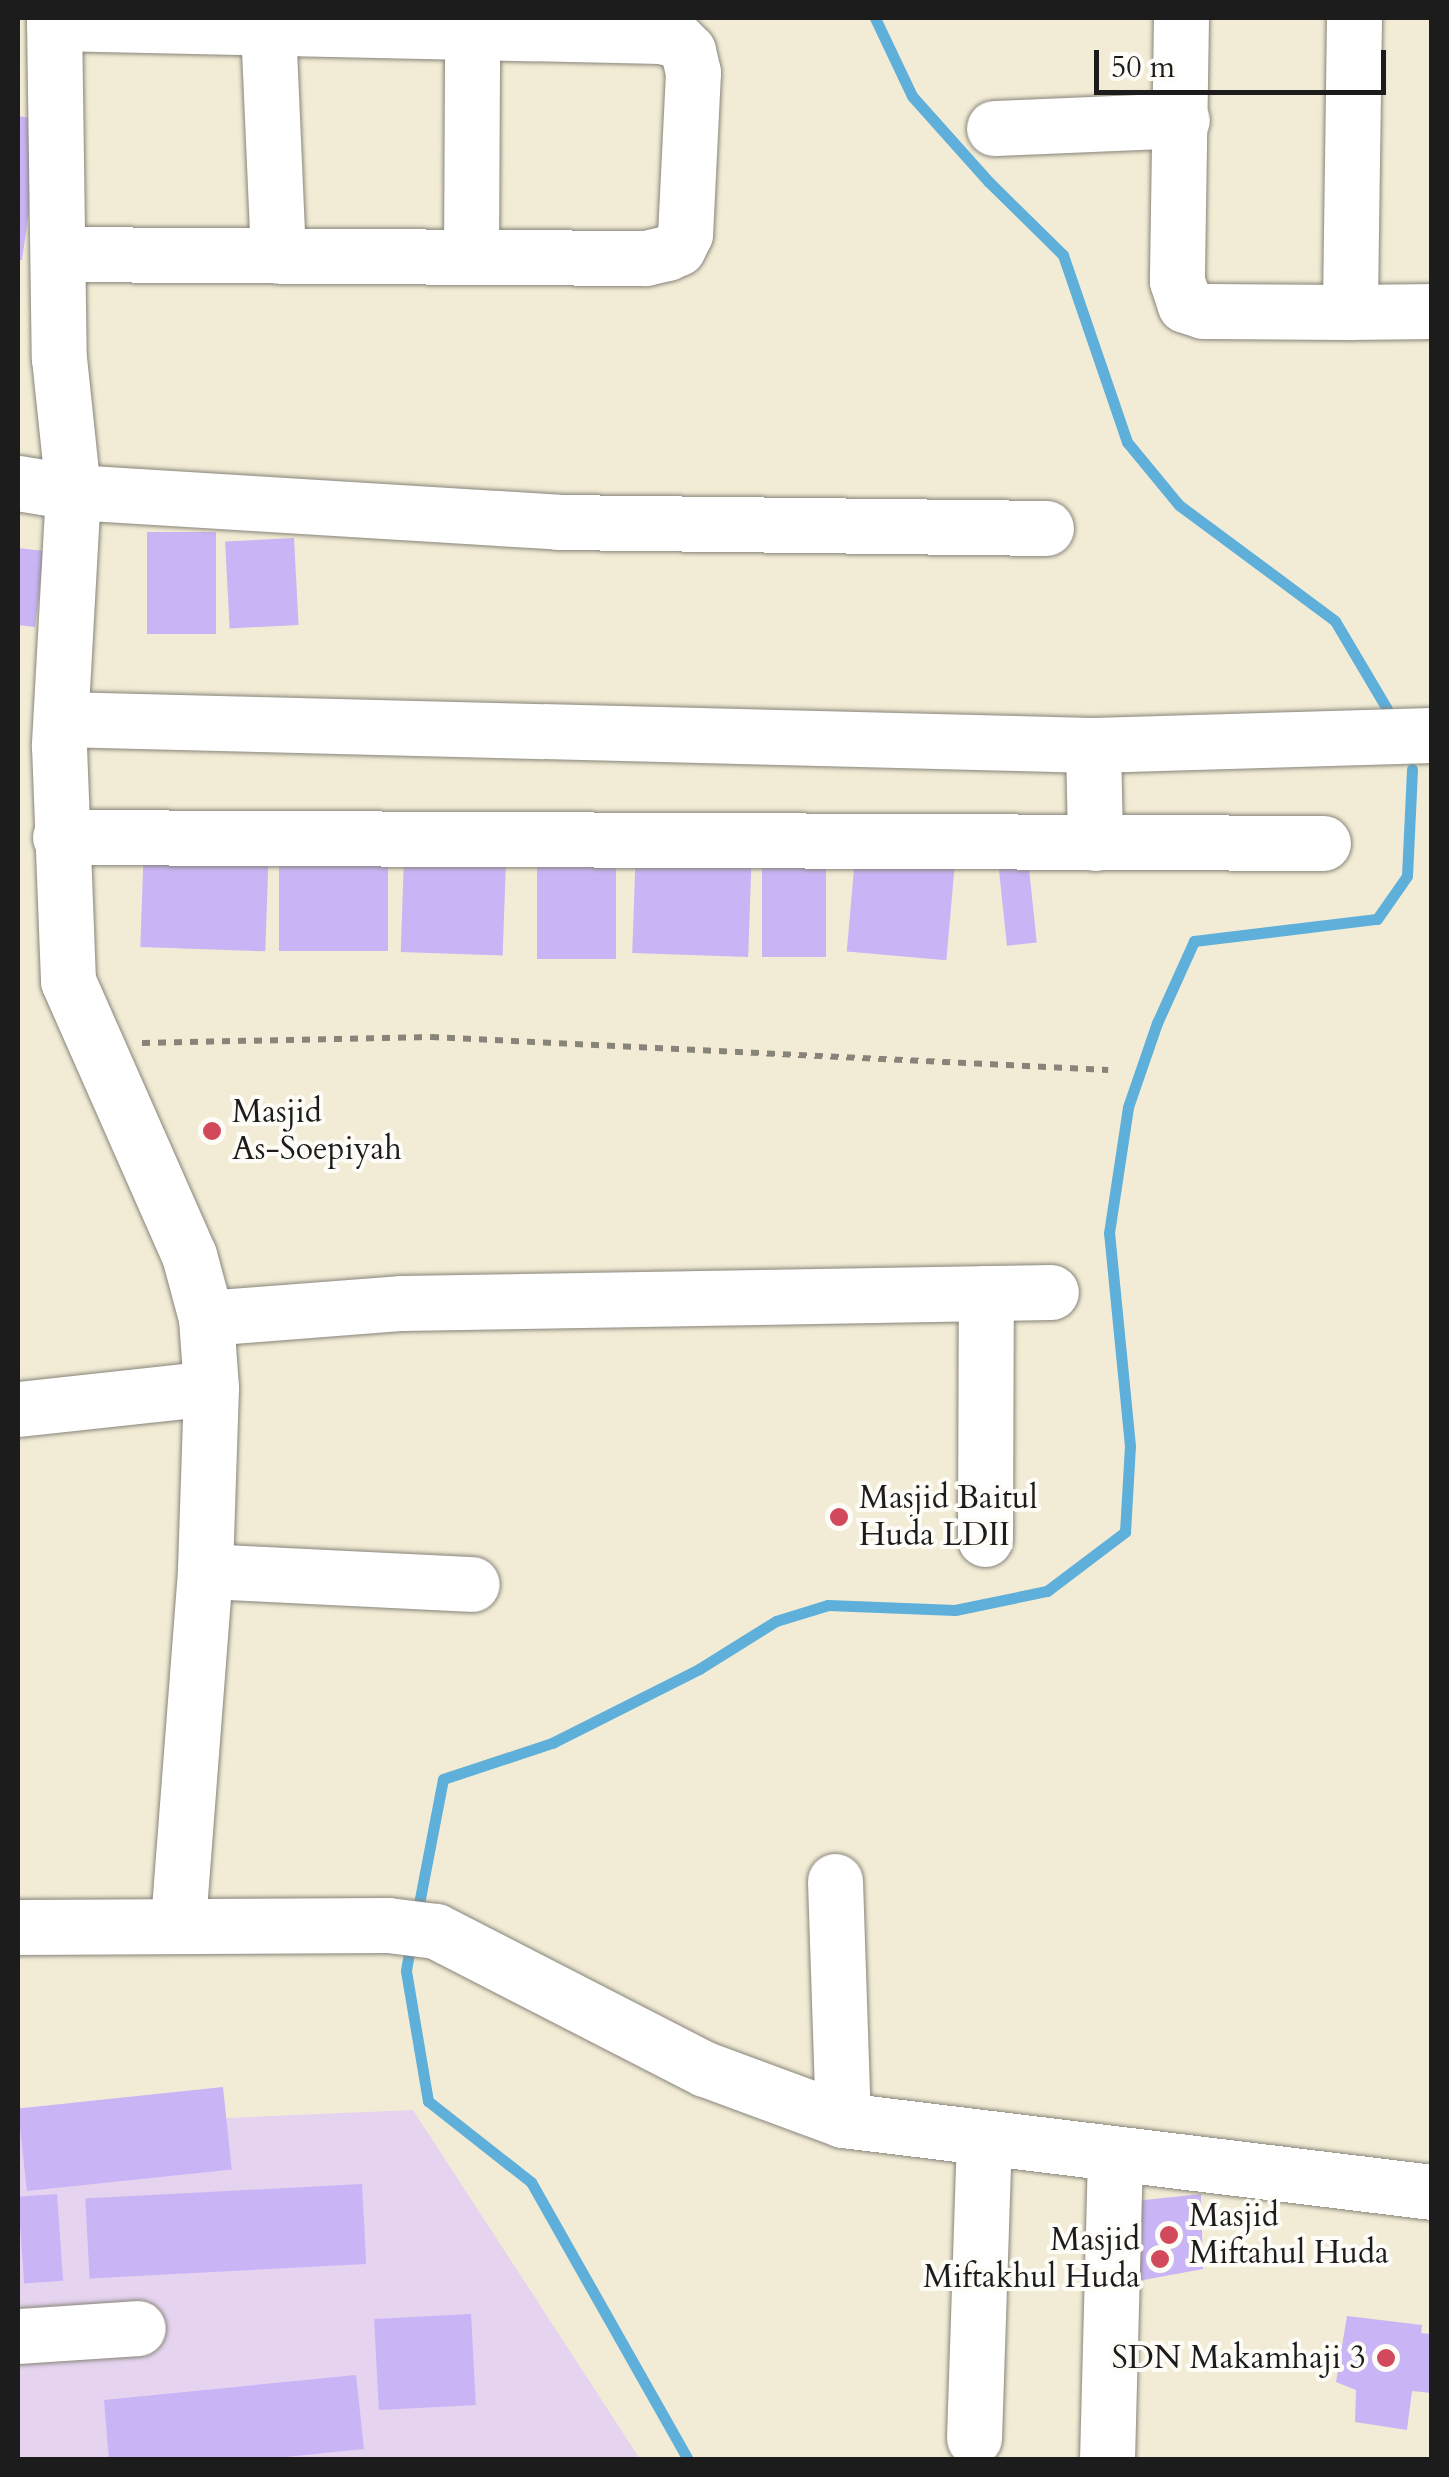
<!DOCTYPE html>
<html>
<head>
<meta charset="utf-8">
<style>
  body { margin:0 }
  #map { position:relative; width:1449px; height:2477px; overflow:hidden; background:#f2ecd6; font-family:Cardo,serif }
  div>[style] { position:absolute }
  [style*='--x'] { left:calc(var(--x)*1px); top:calc(var(--y)*1px); width:calc(var(--w)*1px); rotate:calc(var(--a)*1deg) }
  .built>* { inset:0; background:#e5d3f0 }
  .stream>* { height:11px; margin:-5.5px; padding:0 5.5px; transform-origin:5.5px; border-radius:5.5px; background:#5eafd9 }
  .building>* { inset:0; background:#c9b4f6; transform-origin:0 0 }
  .path>* { height:6px; margin-top:-3px; transform-origin:0; background:repeating-linear-gradient(90deg,#878479 0 8px,transparent 0 16px) }
  .roads { filter:drop-shadow(0 0 2px #878479) drop-shadow(0 0 2px #878479) }
  .minor>* { height:55px; margin:-27.5px; padding:0 27.5px; transform-origin:27.5px; border-radius:27.5px; background:#fff }
  .dots>* { width:28px; height:28px; translate:-50% -50%; box-sizing:border-box; border:5px solid #fdfcf7; border-radius:50% }
  span { translate:-50% -50%; white-space:nowrap; text-align:center; line-height:1.15; -webkit-text-stroke:8px #fdfcf7; paint-order:stroke }
  .poi-label { font-size:32px; color:#1c1c1c }
  .left { translate:0 -50%; text-align:left }
  .right { translate:-100% -50%; text-align:right }
  .frame { position:absolute; inset:0; border:20px solid #1c1c1c; pointer-events:none }
  .scale { position:absolute; left:1094px; top:50px; width:292px; height:45px; box-sizing:border-box; border:5px solid #1c1c1c; border-top:0; padding-left:12px; font-size:30px; line-height:35px; white-space:nowrap; color:#1c1c1c; -webkit-text-stroke:8px #fdfcf7; paint-order:stroke }
</style>
</head>
<body>
<div id="map">
  <div class="built">
    <i style="clip-path:polygon(413px 2110px,640px 2459px,18px 2459px,18px 2127px)"></i>
  </div>
  <div class="stream">
    <i style="--x:875;--y:18;--w:86;--a:64.6"></i>
    <i style="--x:912;--y:96;--w:115;--a:48.2"></i>
    <i style="--x:989;--y:182;--w:104;--a:44.6"></i>
    <i style="--x:1063;--y:255;--w:198;--a:71.1"></i>
    <i style="--x:1127;--y:442;--w:82;--a:50.5"></i>
    <i style="--x:1179;--y:505;--w:194;--a:36.6"></i>
    <i style="--x:1335;--y:621;--w:102;--a:59.4"></i>
    <i style="--x:417;--y:1914;--w:137;--a:-79.1"></i>
    <i style="--x:443;--y:1779;--w:115;--a:-18.3"></i>
    <i style="--x:552;--y:1743;--w:165;--a:-26.7"></i>
    <i style="--x:699;--y:1669;--w:91;--a:-31.9"></i>
    <i style="--x:776;--y:1621;--w:54;--a:-17.1"></i>
    <i style="--x:828;--y:1605;--w:127;--a:2.3"></i>
    <i style="--x:955;--y:1610;--w:94;--a:-11.7"></i>
    <i style="--x:1047;--y:1591;--w:98;--a:-37.1"></i>
    <i style="--x:1125;--y:1532;--w:86;--a:-86.7"></i>
    <i style="--x:1130;--y:1446;--w:214;--a:-95.6"></i>
    <i style="--x:1109;--y:1233;--w:127;--a:-81.4"></i>
    <i style="--x:1128;--y:1107;--w:89;--a:-71"></i>
    <i style="--x:1157;--y:1023;--w:90;--a:-65.7"></i>
    <i style="--x:1194;--y:941;--w:184;--a:-6.9"></i>
    <i style="--x:1377;--y:919;--w:52;--a:-55.1"></i>
    <i style="--x:1407;--y:876;--w:107;--a:-87.3"></i>
    <i style="--x:411;--y:1942;--w:29;--a:100"></i>
    <i style="--x:406;--y:1971;--w:132;--a:80.4"></i>
    <i style="--x:428;--y:2101;--w:131;--a:38.2"></i>
    <i style="--x:531;--y:2182;--w:319;--a:60.5"></i>
  </div>
  <div class="building">
    <i style="clip-path:polygon(18px 116px,42px 120px,22px 260px,18px 260px)"></i>
    <i style="left:147px;top:532px;width:69px;height:102px"></i>
    <i style="left:294px;top:538px;width:87px;height:69px;rotate:87deg"></i>
    <i style="clip-path:polygon(18px 548px,44px 551px,35px 627px,18px 625px)"></i>
    <i style="left:144px;top:842px;width:125px;height:105px;rotate:2deg"></i>
    <i style="left:616px;top:844px;width:115px;height:79px;rotate:90deg"></i>
    <i style="left:636px;top:845px;width:116px;height:108px;rotate:2deg"></i>
    <i style="left:856px;top:846px;width:100px;height:106px;rotate:5deg"></i>
    <i style="left:762px;top:850px;width:64px;height:107px"></i>
    <i style="left:404px;top:858px;width:102px;height:94px;rotate:2deg"></i>
    <i style="left:1028px;top:859px;width:84px;height:30px;rotate:84deg"></i>
    <i style="left:279px;top:866px;width:109px;height:85px"></i>
    <i style="left:223px;top:2087px;width:83px;height:206px;rotate:84deg"></i>
    <i style="left:362px;top:2184px;width:80px;height:277px;rotate:87deg"></i>
    <i style="left:57px;top:2194px;width:87px;height:39px;rotate:86deg"></i>
    <i style="clip-path:polygon(1201px 2194px,1203px 2269px,1138px 2281px,1135px 2201px)"></i>
    <i style="left:471px;top:2314px;width:91px;height:97px;rotate:87deg"></i>
    <i style="clip-path:polygon(1347px 2316px,1422px 2325px,1421px 2333px,1432px 2334px,1432px 2393px,1412px 2391px,1407px 2430px,1355px 2422px,1356px 2390px,1336px 2382px)"></i>
    <i style="clip-path:polygon(356px 2375px,364px 2449px,256px 2460px,109px 2460px,104px 2400px)"></i>
  </div>
  <div class="path">
    <i style="--x:142;--y:1043;--w:289;--a:-1.2"></i>
    <i style="--x:431;--y:1037;--w:678;--a:2.79"></i>
  </div>
  <div class="roads">
    <div class="minor">
      <i style="--x:54;--y:18;--w:340;--a:89.2"></i>
      <i style="--x:59;--y:358;--w:135;--a:84"></i>
      <i style="--x:73;--y:492;--w:254;--a:93.2"></i>
      <i style="--x:59;--y:746;--w:235;--a:87.8"></i>
      <i style="--x:68;--y:981;--w:300;--a:66.2"></i>
      <i style="--x:189;--y:1255;--w:65;--a:74.9"></i>
      <i style="--x:206;--y:1318;--w:70;--a:85.9"></i>
      <i style="--x:211;--y:1388;--w:183;--a:91.9"></i>
      <i style="--x:205;--y:1571;--w:353;--a:94.4"></i>
      <i style="--x:1181;--y:18;--w:263;--a:90.9"></i>
      <i style="--x:1177;--y:281;--w:25;--a:72"></i>
      <i style="--x:1185;--y:305;--w:19;--a:18"></i>
      <i style="--x:1203;--y:311;--w:147;--a:0.4"></i>
      <i style="--x:1354;--y:18;--w:294;--a:90.8"></i>
      <i style="--x:1350;--y:312;--w:82;--a:-0.7"></i>
      <i style="--x:54;--y:23;--w:607;--a:1.23"></i>
      <i style="--x:661;--y:36;--w:16;--a:14"></i>
      <i style="--x:677;--y:40;--w:16;--a:45"></i>
      <i style="--x:688;--y:51;--w:22;--a:77"></i>
      <i style="--x:693;--y:72;--w:162;--a:92.8"></i>
      <i style="--x:685;--y:234;--w:16;--a:117"></i>
      <i style="--x:678;--y:248;--w:12;--a:156"></i>
      <i style="--x:667;--y:253;--w:23;--a:167"></i>
      <i style="--x:645;--y:258;--w:586;--a:-179.61"></i>
      <i style="--x:268;--y:26;--w:230;--a:87.5"></i>
      <i style="--x:994;--y:128;--w:188;--a:-2.4"></i>
      <i style="--x:471;--y:257;--w:227;--a:-89.7"></i>
      <i style="--x:18;--y:483;--w:56;--a:9.3"></i>
      <i style="--x:73;--y:492;--w:486;--a:3.5"></i>
      <i style="--x:558;--y:522;--w:488;--a:0.7"></i>
      <i style="--x:61;--y:719;--w:1032;--a:1.44"></i>
      <i style="--x:1093;--y:745;--w:339;--a:-1.7"></i>
      <i style="--x:1093;--y:745;--w:98;--a:88.8"></i>
      <i style="--x:60;--y:837;--w:1263;--a:0.27"></i>
      <i style="--x:206;--y:1318;--w:197;--a:-4.4"></i>
      <i style="--x:402;--y:1303;--w:649;--a:-0.97"></i>
      <i style="--x:18;--y:1409;--w:194;--a:-6.2"></i>
      <i style="--x:985;--y:1539;--w:246;--a:-89.8"></i>
      <i style="--x:205;--y:1571;--w:267;--a:2.8"></i>
      <i style="--x:835;--y:1881;--w:239;--a:88.1"></i>
      <i style="--x:18;--y:1927;--w:370;--a:-0.3"></i>
      <i style="--x:388;--y:1925;--w:48;--a:7.1"></i>
      <i style="--x:436;--y:1931;--w:302;--a:27.2"></i>
      <i style="--x:705;--y:2069;--w:147;--a:20.3"></i>
      <i style="--x:843;--y:2120;--w:593;--a:6.97"></i>
      <i style="--x:18;--y:2336;--w:120;--a:-3.8"></i>
      <i style="--x:974;--y:2438;--w:298;--a:-88.1"></i>
      <i style="--x:1107;--y:2460;--w:305;--a:-88.5"></i>
    </div>
  </div>
  <div class="dots">
    <i style="left:212px;top:1131px;background:#d1495b"></i>
    <i style="left:839px;top:1517px;background:#d1495b"></i>
    <i style="left:1169px;top:2235px;background:#d1495b"></i>
    <i style="left:1160px;top:2259px;background:#d1495b"></i>
    <i style="left:1386px;top:2358px;background:#d1495b"></i>
  </div>
  <div class="poi-label">
    <span class="left" style="left:232px;top:1131px">Masjid<br>As-Soepiyah</span>
    <span class="left" style="left:859px;top:1517px">Masjid Baitul<br>Huda LDII</span>
    <span class="left" style="left:1189px;top:2235px">Masjid<br>Miftahul Huda</span>
    <span class="right" style="left:1140px;top:2259px">Masjid<br>Miftakhul Huda</span>
    <span class="right" style="left:1366px;top:2358px">SDN Makamhaji 3</span>
  </div>
  <div class="frame"></div>
  <div class="scale">50 m</div>
</div>
</body>
</html>
